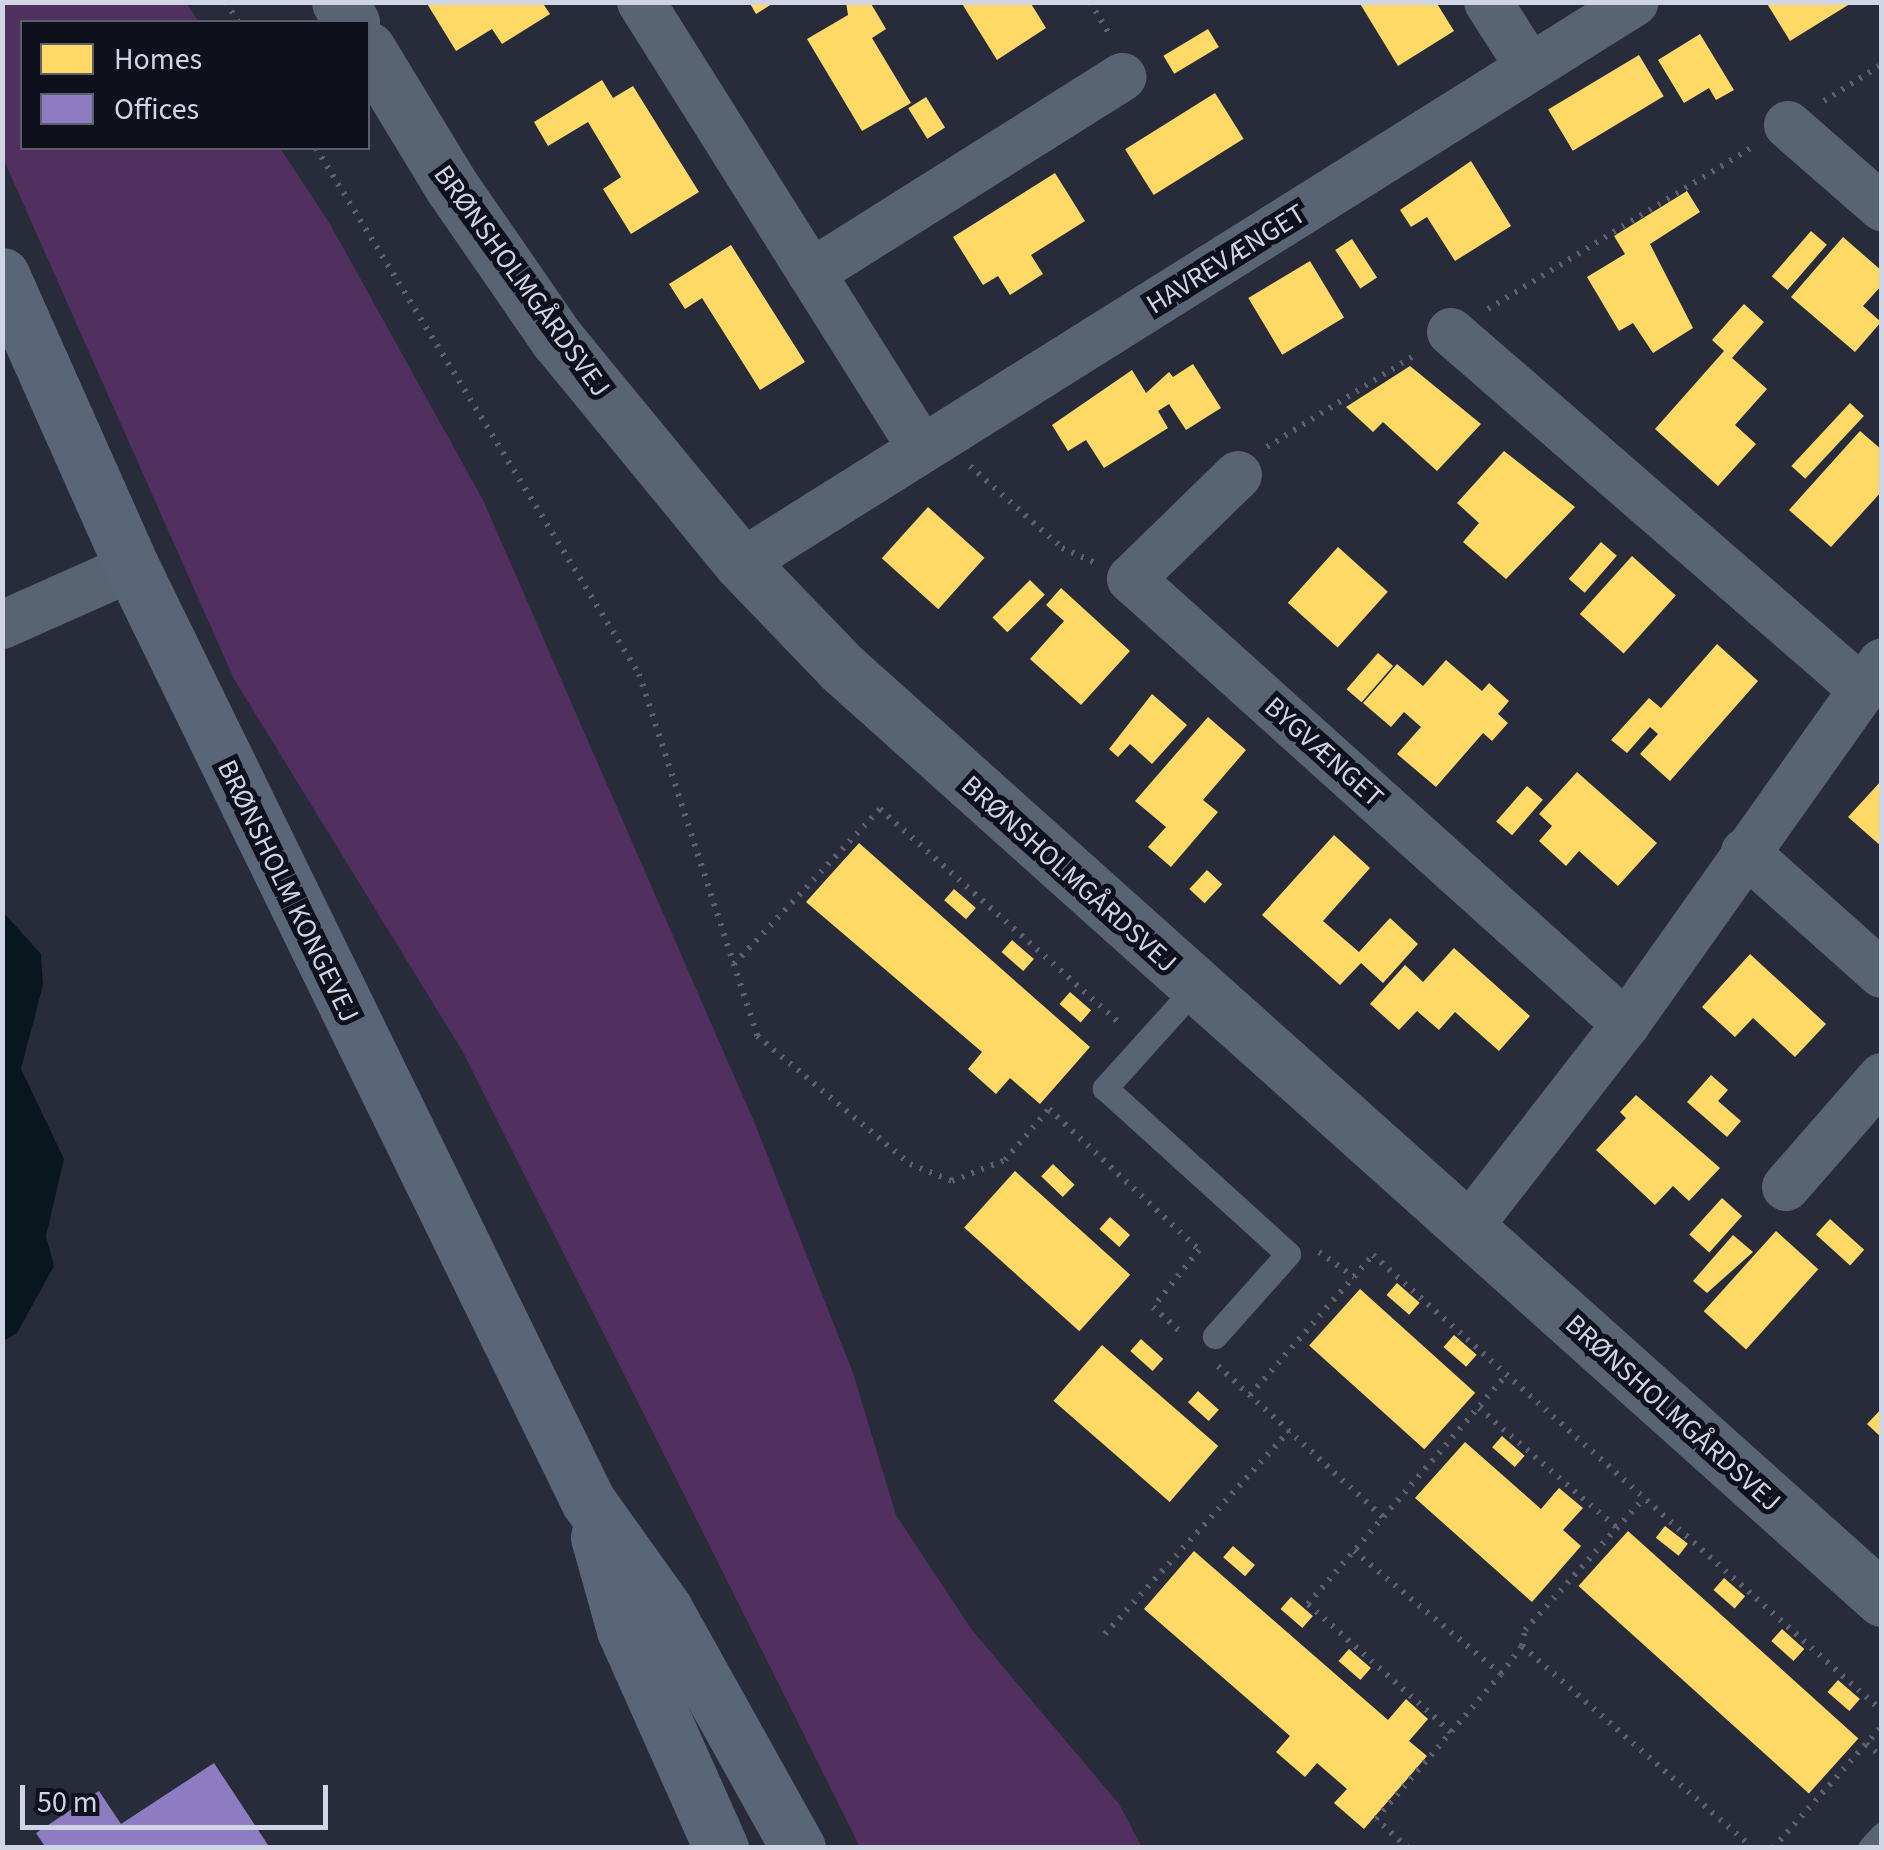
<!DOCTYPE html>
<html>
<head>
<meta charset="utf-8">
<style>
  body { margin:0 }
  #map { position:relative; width:1884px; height:1850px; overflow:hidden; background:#282b39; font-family:"Source Sans 3",sans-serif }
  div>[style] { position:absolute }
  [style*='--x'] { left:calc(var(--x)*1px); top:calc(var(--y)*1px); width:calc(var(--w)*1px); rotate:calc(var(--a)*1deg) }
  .green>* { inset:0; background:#512f5e }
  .water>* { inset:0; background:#08161e }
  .homes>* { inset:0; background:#ffd966; transform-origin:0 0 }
  .offices>* { inset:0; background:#8e7cc3 }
  .path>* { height:6px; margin-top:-3px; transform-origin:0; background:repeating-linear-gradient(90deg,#5a626f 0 2.5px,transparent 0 10.5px) }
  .service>* { height:25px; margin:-12.5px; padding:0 12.5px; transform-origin:12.5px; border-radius:12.5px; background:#586473 }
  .minor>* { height:48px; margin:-24px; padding:0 24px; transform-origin:24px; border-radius:24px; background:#586473 }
  .tertiary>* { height:55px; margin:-27.5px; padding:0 27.5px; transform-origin:27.5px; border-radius:27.5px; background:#586473 }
  .secondary>* { height:55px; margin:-27.5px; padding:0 27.5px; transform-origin:27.5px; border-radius:27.5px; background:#596678 }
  span { translate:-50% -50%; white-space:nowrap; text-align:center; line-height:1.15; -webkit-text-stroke:10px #0e111c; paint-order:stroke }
  .street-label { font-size:28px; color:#d0d5e5 }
  .frame { position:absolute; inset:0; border:5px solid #d0d5e5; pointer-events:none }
  .legend { position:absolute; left:20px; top:20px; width:350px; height:130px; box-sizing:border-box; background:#0e111c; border:2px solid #5c5f6c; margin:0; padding:12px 18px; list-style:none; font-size:30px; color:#d0d5e5 }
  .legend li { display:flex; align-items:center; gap:20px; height:50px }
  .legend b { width:50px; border:2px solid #5c5f6c }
  .scale { position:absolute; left:20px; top:1785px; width:308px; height:45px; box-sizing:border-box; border:5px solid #d0d5e5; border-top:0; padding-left:12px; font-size:30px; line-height:35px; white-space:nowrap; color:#d0d5e5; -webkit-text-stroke:8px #0e111c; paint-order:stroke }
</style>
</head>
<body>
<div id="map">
  <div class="green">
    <i style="clip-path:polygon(2px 3px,186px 3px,199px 22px,22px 22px,22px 148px,280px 148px,330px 224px,483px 500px,755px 1124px,853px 1373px,896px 1515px,972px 1630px,1119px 1804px,1142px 1847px,860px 1847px,463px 1052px,234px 679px,3px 158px)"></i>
  </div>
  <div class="water">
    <i style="clip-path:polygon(3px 912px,41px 954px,43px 985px,21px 1069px,64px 1159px,46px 1236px,54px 1266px,17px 1333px,3px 1341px)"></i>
  </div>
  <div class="homes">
    <i style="clip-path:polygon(426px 2px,542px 2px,550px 14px,502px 44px,492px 29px,456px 51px)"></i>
    <i style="clip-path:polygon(749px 2px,775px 2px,756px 14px)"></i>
    <i style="clip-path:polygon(846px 2px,870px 2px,886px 29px,872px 38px,911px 103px,862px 131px,807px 39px,848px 15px)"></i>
    <i style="clip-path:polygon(961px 2px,1030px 2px,1046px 28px,997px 60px)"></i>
    <i style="clip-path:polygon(1359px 2px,1436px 2px,1454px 31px,1398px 66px)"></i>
    <i style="clip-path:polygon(1766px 2px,1853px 2px,1790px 41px)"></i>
    <i style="left:1208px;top:29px;width:21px;height:52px;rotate:59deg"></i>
    <i style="clip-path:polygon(1700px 34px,1734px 90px,1716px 100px,1709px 88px,1684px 103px,1658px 60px)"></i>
    <i style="left:1639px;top:55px;width:48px;height:106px;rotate:59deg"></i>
    <i style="clip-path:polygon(602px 80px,613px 98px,633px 86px,699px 192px,631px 234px,603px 189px,621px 177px,588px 122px,548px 146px,534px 122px)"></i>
    <i style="left:1215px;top:93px;width:54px;height:106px;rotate:58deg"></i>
    <i style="left:926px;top:97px;width:36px;height:21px;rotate:58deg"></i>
    <i style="clip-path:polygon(1471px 161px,1511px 226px,1455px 261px,1427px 217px,1411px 227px,1400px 210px)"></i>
    <i style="clip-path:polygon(1055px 173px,1085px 221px,1031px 255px,1043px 274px,1010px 295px,998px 276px,983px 285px,953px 237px)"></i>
    <i style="clip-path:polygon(1687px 191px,1700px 212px,1650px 244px,1693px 328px,1653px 353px,1633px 323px,1619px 331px,1587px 277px,1625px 254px,1614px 236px)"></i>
    <i style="left:1811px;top:231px;width:21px;height:60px;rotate:41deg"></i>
    <i style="clip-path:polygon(1843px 237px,1882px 271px,1882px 285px,1863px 306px,1881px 322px,1855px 352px,1791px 297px)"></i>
    <i style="left:1352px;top:239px;width:46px;height:20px;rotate:57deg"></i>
    <i style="clip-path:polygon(731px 245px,805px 362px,760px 390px,702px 298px,685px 309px,669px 284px)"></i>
    <i style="left:1310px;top:261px;width:66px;height:72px;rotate:59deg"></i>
    <i style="clip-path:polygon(1744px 304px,1764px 322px,1732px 358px,1767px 389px,1735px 425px,1756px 444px,1718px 486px,1655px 429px,1724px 351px,1712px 340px)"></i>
    <i style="clip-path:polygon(1193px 364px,1221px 408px,1186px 430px,1169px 404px,1158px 411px,1168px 428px,1104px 468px,1086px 440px,1068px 451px,1052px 425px,1132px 370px,1146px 393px,1169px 372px,1173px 377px)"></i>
    <i style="clip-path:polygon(1410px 366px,1481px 424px,1437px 471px,1383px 422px,1373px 432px,1346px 407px)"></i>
    <i style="left:1850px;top:403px;width:19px;height:86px;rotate:43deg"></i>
    <i style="clip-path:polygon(1860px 431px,1882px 450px,1882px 491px,1831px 547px,1789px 510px)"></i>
    <i style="clip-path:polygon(1504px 451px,1575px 507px,1506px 579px,1463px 542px,1479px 523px,1457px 503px)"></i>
    <i style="left:928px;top:507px;width:76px;height:69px;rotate:42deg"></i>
    <i style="left:1601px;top:542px;width:21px;height:49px;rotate:41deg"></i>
    <i style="left:1338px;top:547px;width:67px;height:75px;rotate:42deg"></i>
    <i style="left:1632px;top:556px;width:59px;height:78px;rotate:42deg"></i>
    <i style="left:1030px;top:580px;width:21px;height:53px;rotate:45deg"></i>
    <i style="clip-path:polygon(1061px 588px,1130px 651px,1081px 705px,1030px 659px,1064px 621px,1046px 605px)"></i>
    <i style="clip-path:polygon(1717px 644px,1758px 681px,1670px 781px,1640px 754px,1658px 734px,1650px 727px,1627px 753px,1611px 740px,1649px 698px,1661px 708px)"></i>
    <i style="left:1378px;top:653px;width:20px;height:48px;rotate:41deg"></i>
    <i style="clip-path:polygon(1446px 660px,1482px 691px,1489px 683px,1509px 701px,1498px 714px,1508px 723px,1492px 741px,1483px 733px,1436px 787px,1397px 754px,1421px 727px,1404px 712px,1391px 727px,1363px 703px,1397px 664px,1423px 686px)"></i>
    <i style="clip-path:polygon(1152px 694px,1187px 725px,1152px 764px,1130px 744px,1118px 757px,1109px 749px)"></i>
    <i style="clip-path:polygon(1208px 717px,1246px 750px,1203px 800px,1218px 812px,1171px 867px,1148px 847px,1166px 827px,1135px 801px)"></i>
    <i style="clip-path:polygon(1577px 772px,1657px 843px,1618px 886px,1579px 851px,1566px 866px,1539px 841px,1552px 826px,1539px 814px)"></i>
    <i style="clip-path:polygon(1882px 780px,1882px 847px,1848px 817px)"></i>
    <i style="left:1527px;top:786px;width:21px;height:47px;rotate:41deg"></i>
    <i style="clip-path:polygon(1334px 835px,1370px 868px,1323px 921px,1359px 952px,1390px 918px,1418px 944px,1383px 983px,1361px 963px,1340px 985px,1262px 915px)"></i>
    <i style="clip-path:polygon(859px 843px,1090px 1047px,1040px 1104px,1010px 1078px,996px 1094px,968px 1069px,982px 1052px,806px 902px)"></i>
    <i style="left:1207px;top:870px;width:21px;height:26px;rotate:43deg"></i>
    <i style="left:954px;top:889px;width:29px;height:15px;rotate:41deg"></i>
    <i style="left:1012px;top:940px;width:29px;height:16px;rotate:41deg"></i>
    <i style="clip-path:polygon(1454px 948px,1530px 1016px,1499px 1051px,1455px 1012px,1439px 1030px,1417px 1011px,1399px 1030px,1370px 1004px,1405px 965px,1423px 982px)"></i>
    <i style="clip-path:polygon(1750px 954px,1826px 1024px,1795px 1057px,1753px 1018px,1735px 1037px,1702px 1007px)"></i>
    <i style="left:1070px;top:992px;width:28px;height:16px;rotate:41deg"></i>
    <i style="clip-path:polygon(1711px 1075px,1728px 1090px,1718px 1101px,1741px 1121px,1727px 1137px,1687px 1102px)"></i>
    <i style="clip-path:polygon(1636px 1095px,1720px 1168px,1689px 1201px,1673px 1186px,1655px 1205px,1596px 1150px,1626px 1118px,1620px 1112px)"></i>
    <i style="left:1053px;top:1164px;width:30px;height:17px;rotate:44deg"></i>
    <i style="left:1015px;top:1171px;width:155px;height:76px;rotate:42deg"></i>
    <i style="left:1722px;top:1198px;width:27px;height:49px;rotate:42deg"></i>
    <i style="left:1110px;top:1217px;width:27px;height:16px;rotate:42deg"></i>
    <i style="left:1830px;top:1219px;width:46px;height:21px;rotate:42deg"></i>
    <i style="left:1776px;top:1231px;width:57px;height:108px;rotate:42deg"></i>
    <i style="clip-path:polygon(1733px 1235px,1753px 1252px,1707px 1293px,1693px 1281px)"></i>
    <i style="left:1397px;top:1283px;width:30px;height:16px;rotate:41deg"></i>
    <i style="left:1360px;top:1289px;width:155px;height:76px;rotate:42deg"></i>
    <i style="left:1454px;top:1335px;width:30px;height:16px;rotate:41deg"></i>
    <i style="left:1141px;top:1339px;width:30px;height:16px;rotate:42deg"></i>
    <i style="left:1102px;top:1345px;width:154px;height:74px;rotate:41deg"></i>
    <i style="left:1198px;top:1391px;width:28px;height:15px;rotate:42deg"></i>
    <i style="clip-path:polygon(1882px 1408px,1882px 1438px,1867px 1424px)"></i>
    <i style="left:1502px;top:1436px;width:30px;height:15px;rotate:41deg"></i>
    <i style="clip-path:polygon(1465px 1442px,1541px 1509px,1559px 1488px,1583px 1508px,1563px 1530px,1581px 1546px,1532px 1602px,1415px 1498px)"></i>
    <i style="left:1665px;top:1526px;width:29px;height:15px;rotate:38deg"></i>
    <i style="left:1628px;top:1531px;width:310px;height:74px;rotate:42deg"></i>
    <i style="left:1233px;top:1546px;width:29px;height:15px;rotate:41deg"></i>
    <i style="clip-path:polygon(1194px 1551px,1388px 1720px,1406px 1699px,1428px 1719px,1409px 1741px,1427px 1756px,1364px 1829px,1334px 1803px,1347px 1789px,1317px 1763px,1305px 1777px,1276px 1752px,1290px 1736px,1144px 1609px)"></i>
    <i style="left:1724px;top:1578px;width:28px;height:16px;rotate:41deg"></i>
    <i style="left:1291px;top:1597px;width:29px;height:16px;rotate:41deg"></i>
    <i style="left:1782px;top:1629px;width:30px;height:16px;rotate:42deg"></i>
    <i style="left:1349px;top:1649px;width:29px;height:16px;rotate:41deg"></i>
    <i style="left:1838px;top:1680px;width:29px;height:16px;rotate:41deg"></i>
  </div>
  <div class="offices">
    <i style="clip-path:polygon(214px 1763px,270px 1848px,46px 1848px,36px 1833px,99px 1791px,121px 1824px)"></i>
  </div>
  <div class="path">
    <i style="--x:226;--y:2;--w:23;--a:59"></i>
    <i style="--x:1090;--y:2;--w:39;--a:59"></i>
    <i style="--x:1824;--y:101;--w:69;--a:-32.5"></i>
    <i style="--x:316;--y:148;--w:617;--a:58.45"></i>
    <i style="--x:639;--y:674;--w:381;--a:71.9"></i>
    <i style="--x:757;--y:1036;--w:199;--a:39.9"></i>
    <i style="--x:910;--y:1164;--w:45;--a:22"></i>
    <i style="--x:952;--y:1181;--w:57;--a:-21.6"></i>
    <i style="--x:1005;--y:1160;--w:67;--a:-49.2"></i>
    <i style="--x:1049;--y:1109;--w:206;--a:43.2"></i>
    <i style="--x:1199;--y:1250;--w:73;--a:128.9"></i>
    <i style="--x:1153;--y:1307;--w:40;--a:42"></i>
    <i style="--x:1488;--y:309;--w:312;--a:-31.5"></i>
    <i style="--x:1267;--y:447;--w:178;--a:-31.9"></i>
    <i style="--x:970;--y:466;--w:123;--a:41.7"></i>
    <i style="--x:1062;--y:548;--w:35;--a:24"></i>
    <i style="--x:734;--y:964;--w:213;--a:-46.7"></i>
    <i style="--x:880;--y:809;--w:321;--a:41.8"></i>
    <i style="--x:1319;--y:1252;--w:43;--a:35.5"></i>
    <i style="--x:1218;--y:1366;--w:225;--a:42.5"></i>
    <i style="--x:1250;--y:1395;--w:186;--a:-48.7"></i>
    <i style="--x:1373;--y:1255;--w:683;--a:41.86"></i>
    <i style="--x:1479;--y:1408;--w:184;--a:41"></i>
    <i style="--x:1354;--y:1551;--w:192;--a:39.9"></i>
    <i style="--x:1105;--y:1634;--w:274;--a:-47.8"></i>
    <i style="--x:1522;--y:1646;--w:307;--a:41.2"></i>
    <i style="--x:1451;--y:1732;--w:192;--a:-138.2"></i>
    <i style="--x:1308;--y:1604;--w:304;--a:-49.1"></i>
    <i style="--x:1866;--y:1744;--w:21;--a:39"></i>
    <i style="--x:1408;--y:1848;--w:43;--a:-137.8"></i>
    <i style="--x:1376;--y:1819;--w:191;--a:-49.2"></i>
    <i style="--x:1501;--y:1674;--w:35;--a:-53"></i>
    <i style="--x:1522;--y:1646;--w:16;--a:-79"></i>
    <i style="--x:1525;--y:1630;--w:178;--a:-48"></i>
    <i style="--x:1773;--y:1848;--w:164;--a:-48.2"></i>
  </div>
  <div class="service">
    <i style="--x:1195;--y:988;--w:135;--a:132"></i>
    <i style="--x:1105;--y:1088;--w:247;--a:42.2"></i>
    <i style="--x:1288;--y:1254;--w:110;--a:131.7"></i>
    <i style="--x:1870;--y:1848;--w:18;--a:-47"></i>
  </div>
  <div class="minor">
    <i style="--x:641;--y:2;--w:528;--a:57.85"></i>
    <i style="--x:1488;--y:2;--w:78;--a:57.5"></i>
    <i style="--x:1788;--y:125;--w:125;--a:41.1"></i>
    <i style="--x:811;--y:273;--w:368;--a:-32.2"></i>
    <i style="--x:1451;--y:332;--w:544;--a:40.98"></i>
    <i style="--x:1238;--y:475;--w:149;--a:135.8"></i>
    <i style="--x:1131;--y:579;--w:666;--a:41.96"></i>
    <i style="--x:741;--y:563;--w:1055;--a:-32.11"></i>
    <i style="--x:2;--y:625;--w:142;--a:-24"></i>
    <i style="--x:1745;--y:852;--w:183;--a:41.7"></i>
    <i style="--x:1786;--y:1187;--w:146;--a:-48.9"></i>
    <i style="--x:1467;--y:1229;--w:259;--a:-52.2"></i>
    <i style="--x:1626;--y:1024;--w:443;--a:-54.7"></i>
  </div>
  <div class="tertiary">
    <i style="--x:339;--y:2;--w:24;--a:57"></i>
    <i style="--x:368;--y:49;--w:162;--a:58.7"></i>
    <i style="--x:452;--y:187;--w:185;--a:55.4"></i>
    <i style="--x:557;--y:339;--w:290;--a:50.6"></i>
    <i style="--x:741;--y:563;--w:146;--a:46.1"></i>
    <i style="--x:842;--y:668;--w:1396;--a:41.83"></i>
  </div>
  <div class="secondary">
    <i style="--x:2;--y:275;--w:320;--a:66"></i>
    <i style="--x:132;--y:567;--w:1039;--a:63.98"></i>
    <i style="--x:588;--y:1501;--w:133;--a:54.5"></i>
    <i style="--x:665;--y:1609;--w:274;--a:60.9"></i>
    <i style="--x:598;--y:1537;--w:97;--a:74.4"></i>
    <i style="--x:624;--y:1630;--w:239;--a:66"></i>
  </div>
  <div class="street-label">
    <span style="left:1226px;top:259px;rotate:-32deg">HAVREVÆNGET</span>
    <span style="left:522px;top:281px;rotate:54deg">BRØNSHOLMGÅRDSVEJ</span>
    <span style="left:1324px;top:752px;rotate:42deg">BYGVÆNGET</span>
    <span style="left:1069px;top:874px;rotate:42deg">BRØNSHOLMGÅRDSVEJ</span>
    <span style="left:288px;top:891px;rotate:64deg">BRØNSHOLM KONGEVEJ</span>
    <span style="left:1673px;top:1413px;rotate:42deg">BRØNSHOLMGÅRDSVEJ</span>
  </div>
  <div class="frame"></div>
  <ul class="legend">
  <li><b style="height:28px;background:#ffd966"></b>Homes</li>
  <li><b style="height:28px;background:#8e7cc3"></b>Offices</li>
  </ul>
  <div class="scale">50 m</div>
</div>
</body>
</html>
